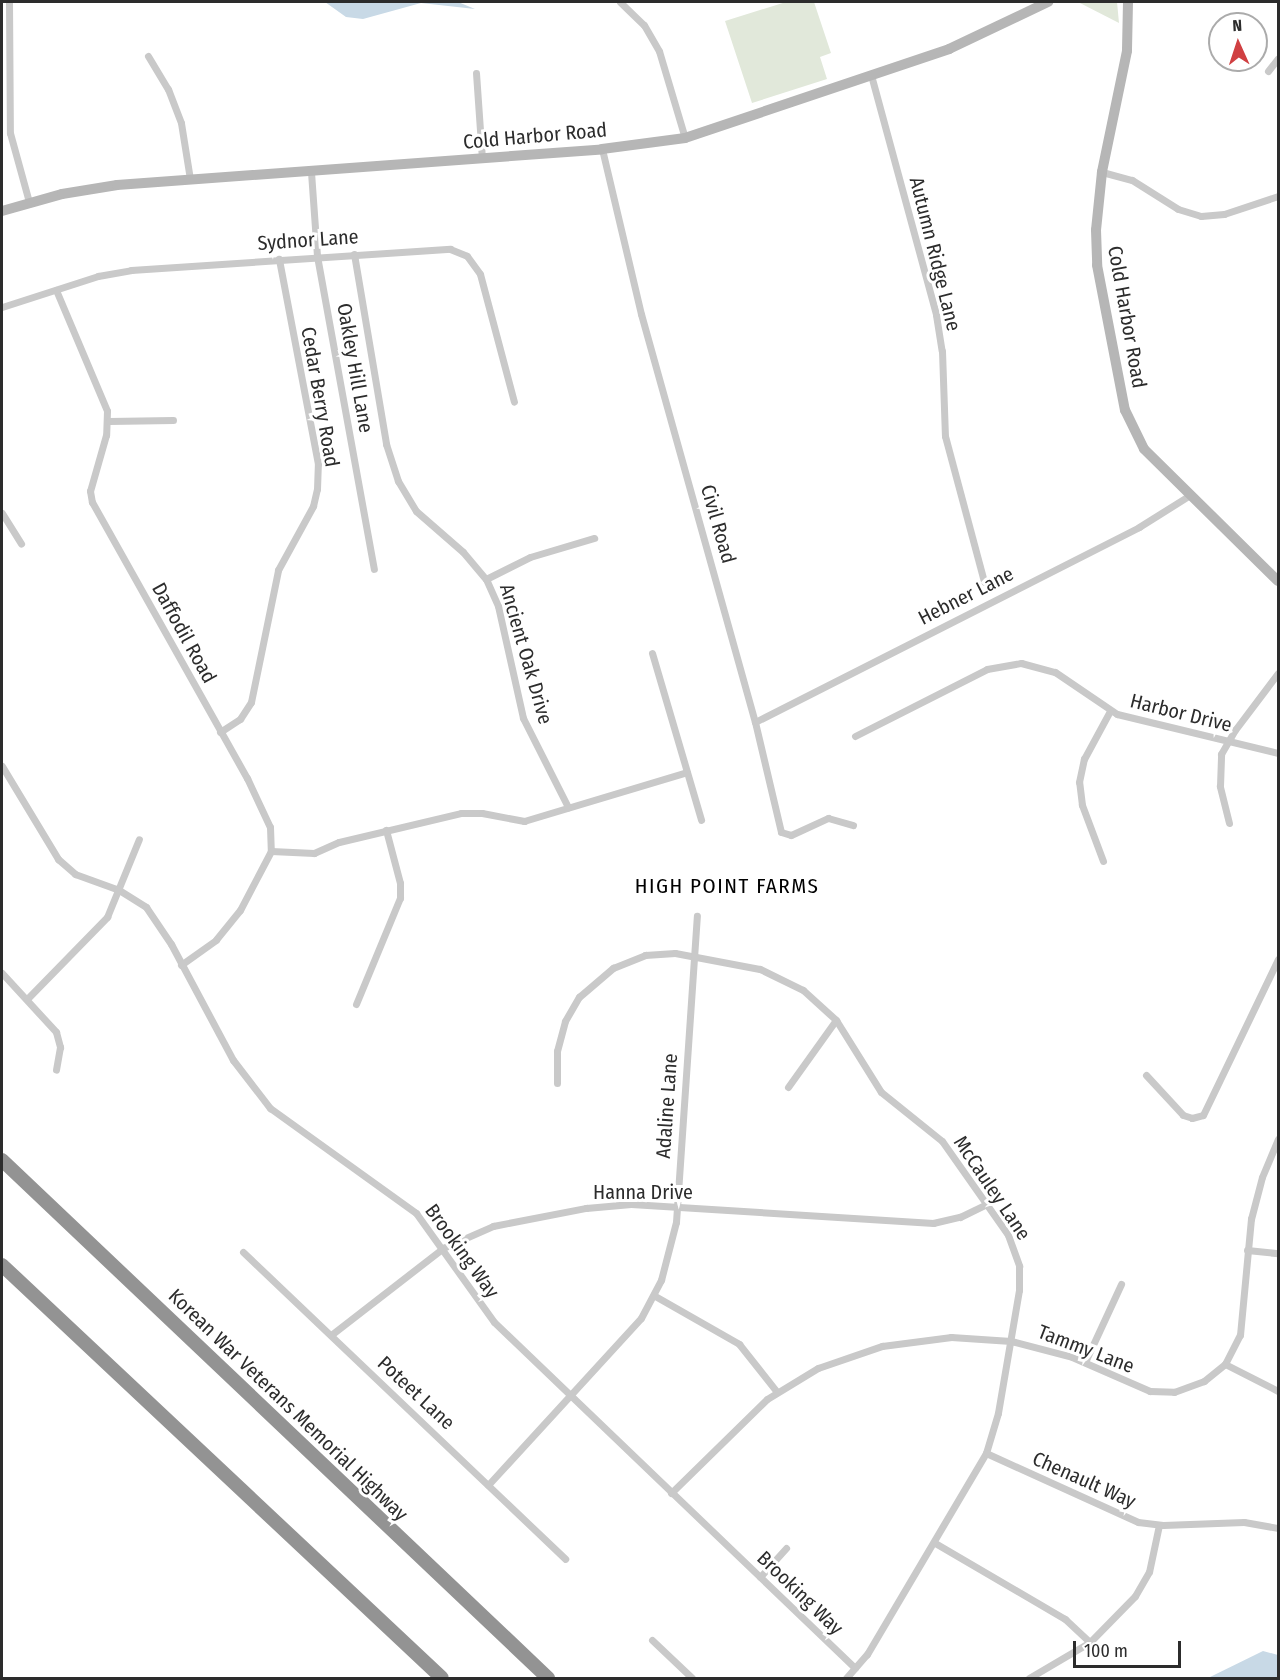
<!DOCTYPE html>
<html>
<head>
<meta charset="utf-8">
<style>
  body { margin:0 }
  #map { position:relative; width:1280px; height:1680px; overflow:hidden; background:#fff; font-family:"Fira Sans Condensed",sans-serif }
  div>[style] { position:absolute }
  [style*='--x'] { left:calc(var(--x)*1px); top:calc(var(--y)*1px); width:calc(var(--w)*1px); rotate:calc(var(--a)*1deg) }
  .green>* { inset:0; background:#e1e8da }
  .water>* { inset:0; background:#c8d9e6 }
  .street>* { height:7px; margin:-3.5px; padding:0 3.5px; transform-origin:3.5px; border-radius:3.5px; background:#c9c9c9 }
  .secondary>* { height:10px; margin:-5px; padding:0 5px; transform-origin:5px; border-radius:5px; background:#b6b6b6 }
  .highway>* { height:14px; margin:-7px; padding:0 7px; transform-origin:7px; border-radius:7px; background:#939393 }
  span { translate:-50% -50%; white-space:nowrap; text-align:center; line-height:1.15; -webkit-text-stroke:6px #fff; paint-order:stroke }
  .street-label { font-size:20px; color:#2c2c2c }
  .neighbourhood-label { font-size:21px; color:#000; letter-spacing:1.5px }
  .frame { position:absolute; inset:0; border:3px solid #2c2c2c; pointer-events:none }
  .north { position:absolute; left:1208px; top:12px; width:60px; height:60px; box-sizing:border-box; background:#fff; border:2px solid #ababab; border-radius:50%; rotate:357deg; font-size:16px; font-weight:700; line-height:24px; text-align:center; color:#2c2c2c }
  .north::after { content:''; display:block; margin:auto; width:21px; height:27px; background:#d04042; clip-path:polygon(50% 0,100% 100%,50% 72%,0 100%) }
  .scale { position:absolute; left:1073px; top:1641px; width:108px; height:27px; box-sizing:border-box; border:3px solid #2c2c2c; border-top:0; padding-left:8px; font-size:18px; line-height:21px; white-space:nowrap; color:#2c2c2c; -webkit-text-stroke:4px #fff; paint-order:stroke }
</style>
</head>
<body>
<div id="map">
  <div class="green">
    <i style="clip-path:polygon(786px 2px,814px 2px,831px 53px,820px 57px,827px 79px,752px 103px,725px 21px)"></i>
    <i style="clip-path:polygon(1078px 2px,1117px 2px,1119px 23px)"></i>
  </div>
  <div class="water">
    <i style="clip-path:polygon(325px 2px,458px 2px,475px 9px,421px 3px,363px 19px,346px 17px)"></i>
    <i style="clip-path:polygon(1263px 1651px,1278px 1655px,1278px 1678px,1208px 1678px)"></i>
  </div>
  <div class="street">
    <i style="--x:9;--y:2;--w:131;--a:89.6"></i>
    <i style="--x:10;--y:133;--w:72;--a:74.6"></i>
    <i style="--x:620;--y:2;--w:33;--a:44"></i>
    <i style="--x:644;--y:25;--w:30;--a:60"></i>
    <i style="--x:659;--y:51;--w:91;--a:73.4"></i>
    <i style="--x:148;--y:56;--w:39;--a:59"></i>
    <i style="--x:168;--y:89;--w:36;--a:69"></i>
    <i style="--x:181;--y:123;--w:57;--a:80.9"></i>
    <i style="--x:1268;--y:71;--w:16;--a:-52"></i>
    <i style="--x:476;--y:73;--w:86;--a:86"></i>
    <i style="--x:871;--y:75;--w:249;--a:74.8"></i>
    <i style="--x:936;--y:315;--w:36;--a:81"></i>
    <i style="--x:942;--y:351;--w:85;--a:88"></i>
    <i style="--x:945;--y:436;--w:151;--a:75"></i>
    <i style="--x:602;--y:149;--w:170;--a:76.7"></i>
    <i style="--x:641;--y:314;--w:424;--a:74.4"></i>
    <i style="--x:755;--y:722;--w:113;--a:76.7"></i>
    <i style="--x:781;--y:832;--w:10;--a:17"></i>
    <i style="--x:791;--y:835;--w:41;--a:-24.7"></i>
    <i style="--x:828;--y:818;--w:26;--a:16"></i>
    <i style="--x:311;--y:172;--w:84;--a:85.9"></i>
    <i style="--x:317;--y:256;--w:318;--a:79.7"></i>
    <i style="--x:1102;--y:172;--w:31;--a:15"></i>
    <i style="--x:1132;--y:180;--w:54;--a:32.2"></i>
    <i style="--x:1178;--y:209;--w:24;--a:17"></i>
    <i style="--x:1201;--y:216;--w:23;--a:-5"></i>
    <i style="--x:1224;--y:214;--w:57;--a:-18.4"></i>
    <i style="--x:354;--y:254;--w:193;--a:80.4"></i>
    <i style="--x:386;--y:444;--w:39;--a:72"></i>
    <i style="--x:398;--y:481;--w:35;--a:59"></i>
    <i style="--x:416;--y:511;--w:62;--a:41.1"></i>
    <i style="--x:463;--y:552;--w:35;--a:50"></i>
    <i style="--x:486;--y:579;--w:30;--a:66"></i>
    <i style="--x:498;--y:606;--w:115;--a:77.4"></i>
    <i style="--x:523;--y:718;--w:100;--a:63.2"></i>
    <i style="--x:56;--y:290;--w:131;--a:67.1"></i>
    <i style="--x:107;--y:411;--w:24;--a:92"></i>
    <i style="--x:106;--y:435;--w:58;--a:105.9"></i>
    <i style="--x:90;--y:491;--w:11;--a:80"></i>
    <i style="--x:92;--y:502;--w:317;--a:60.7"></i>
    <i style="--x:247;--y:778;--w:54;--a:64.9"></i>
    <i style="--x:270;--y:827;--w:24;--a:88"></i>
    <i style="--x:271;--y:851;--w:67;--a:117.7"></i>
    <i style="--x:240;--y:910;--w:38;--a:129"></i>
    <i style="--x:216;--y:940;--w:43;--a:144.5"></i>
    <i style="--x:2;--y:307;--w:101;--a:-17.9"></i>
    <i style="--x:98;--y:276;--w:34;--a:-10"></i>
    <i style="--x:131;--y:270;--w:320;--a:-3.8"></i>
    <i style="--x:450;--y:249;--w:18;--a:22"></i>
    <i style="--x:467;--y:256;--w:22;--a:54"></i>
    <i style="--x:480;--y:274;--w:132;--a:75.1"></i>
    <i style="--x:109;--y:421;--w:64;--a:-0.9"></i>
    <i style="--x:2;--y:513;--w:36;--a:58"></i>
    <i style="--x:486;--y:579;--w:49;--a:-26.6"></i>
    <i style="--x:530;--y:557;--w:67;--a:-16.5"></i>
    <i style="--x:652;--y:653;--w:174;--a:73.6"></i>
    <i style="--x:755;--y:722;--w:431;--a:-26.9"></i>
    <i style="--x:1139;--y:527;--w:60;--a:-32.1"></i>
    <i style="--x:220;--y:732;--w:24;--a:-33"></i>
    <i style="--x:240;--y:719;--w:20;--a:-57"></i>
    <i style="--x:251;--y:702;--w:135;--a:-78.4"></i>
    <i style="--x:278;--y:570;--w:73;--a:-61.3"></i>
    <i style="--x:313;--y:506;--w:17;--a:-77"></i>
    <i style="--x:317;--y:489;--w:25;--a:-88"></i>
    <i style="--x:318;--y:464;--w:209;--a:-100.8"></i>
    <i style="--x:855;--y:736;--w:148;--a:-26.9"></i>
    <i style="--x:987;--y:669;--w:35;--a:-10"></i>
    <i style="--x:1021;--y:663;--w:35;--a:15"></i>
    <i style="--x:1055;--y:672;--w:75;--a:34.1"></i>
    <i style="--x:1117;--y:714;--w:166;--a:13.6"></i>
    <i style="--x:2;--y:766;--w:109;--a:58.9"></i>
    <i style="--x:58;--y:859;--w:23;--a:41"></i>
    <i style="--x:75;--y:874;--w:47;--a:20"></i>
    <i style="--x:119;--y:890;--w:32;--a:32"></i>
    <i style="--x:146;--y:907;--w:45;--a:56"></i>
    <i style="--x:171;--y:944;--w:132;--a:61.9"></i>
    <i style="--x:233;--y:1060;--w:61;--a:52.4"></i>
    <i style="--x:270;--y:1108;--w:180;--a:35.7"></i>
    <i style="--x:416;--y:1213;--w:134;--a:54.4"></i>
    <i style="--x:494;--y:1322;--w:500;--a:43.78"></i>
    <i style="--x:1229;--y:823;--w:38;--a:-104"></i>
    <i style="--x:1220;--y:786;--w:32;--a:-88"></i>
    <i style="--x:1221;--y:754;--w:28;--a:-60"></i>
    <i style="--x:1235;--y:730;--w:71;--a:-53"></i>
    <i style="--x:271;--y:851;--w:43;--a:2.7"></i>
    <i style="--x:314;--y:853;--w:27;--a:-24"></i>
    <i style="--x:339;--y:842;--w:125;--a:-13.4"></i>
    <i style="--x:461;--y:813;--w:21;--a:0"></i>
    <i style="--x:482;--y:813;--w:43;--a:10.8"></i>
    <i style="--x:524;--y:821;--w:170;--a:-16.7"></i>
    <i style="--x:1103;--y:861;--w:60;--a:-110.6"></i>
    <i style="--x:1082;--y:805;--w:23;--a:-97"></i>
    <i style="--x:1079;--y:782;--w:24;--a:-78"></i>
    <i style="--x:1084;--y:759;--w:55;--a:-61.6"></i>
    <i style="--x:2;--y:973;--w:80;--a:47.5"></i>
    <i style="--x:56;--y:1032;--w:16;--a:75"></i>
    <i style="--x:60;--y:1047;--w:23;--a:100"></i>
    <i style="--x:27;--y:999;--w:115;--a:-45.7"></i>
    <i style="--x:107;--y:917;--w:84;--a:-67.7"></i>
    <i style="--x:356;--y:1004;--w:115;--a:-67.5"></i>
    <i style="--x:400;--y:898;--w:15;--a:-90"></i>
    <i style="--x:400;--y:883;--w:55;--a:-104.8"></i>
    <i style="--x:1146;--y:1075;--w:54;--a:47.2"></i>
    <i style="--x:1183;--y:1115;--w:9;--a:18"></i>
    <i style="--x:1192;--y:1118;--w:11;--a:-15"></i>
    <i style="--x:1203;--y:1115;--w:173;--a:-64.3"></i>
    <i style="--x:557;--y:1083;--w:32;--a:-90"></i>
    <i style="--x:557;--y:1051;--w:31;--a:-75"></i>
    <i style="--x:565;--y:1021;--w:28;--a:-60"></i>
    <i style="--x:579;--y:997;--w:45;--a:-40.5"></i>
    <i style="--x:613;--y:968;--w:35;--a:-22"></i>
    <i style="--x:645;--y:955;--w:30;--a:-4"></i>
    <i style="--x:675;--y:953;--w:86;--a:10.7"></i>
    <i style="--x:760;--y:969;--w:48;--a:26"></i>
    <i style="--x:803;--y:990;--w:45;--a:42.3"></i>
    <i style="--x:836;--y:1020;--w:85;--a:58"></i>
    <i style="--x:881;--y:1092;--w:78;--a:38.8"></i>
    <i style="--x:942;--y:1141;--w:115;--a:54.9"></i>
    <i style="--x:1008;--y:1235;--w:33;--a:70"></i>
    <i style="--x:1019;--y:1266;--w:24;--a:90"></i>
    <i style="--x:1019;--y:1290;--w:125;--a:99.7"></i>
    <i style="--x:998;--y:1413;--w:42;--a:106.7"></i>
    <i style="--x:986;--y:1453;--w:234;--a:120.6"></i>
    <i style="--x:867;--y:1654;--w:32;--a:131"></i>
    <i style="--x:788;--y:1087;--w:82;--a:-54.4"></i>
    <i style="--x:1247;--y:1250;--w:31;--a:6"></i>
    <i style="--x:243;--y:1252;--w:445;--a:43.6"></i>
    <i style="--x:655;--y:1296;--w:97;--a:29.7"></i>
    <i style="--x:739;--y:1344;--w:61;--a:51.6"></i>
    <i style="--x:331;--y:1335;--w:142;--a:-37.8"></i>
    <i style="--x:443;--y:1248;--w:55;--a:-23.7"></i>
    <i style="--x:493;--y:1226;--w:95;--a:-11"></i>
    <i style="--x:586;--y:1208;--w:45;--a:-5.1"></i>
    <i style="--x:631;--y:1204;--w:303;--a:3.6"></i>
    <i style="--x:933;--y:1223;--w:28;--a:-13"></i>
    <i style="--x:960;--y:1217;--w:30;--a:-26"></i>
    <i style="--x:1085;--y:1362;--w:86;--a:-65.2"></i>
    <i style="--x:1225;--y:1364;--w:59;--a:27"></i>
    <i style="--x:986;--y:1453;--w:167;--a:24.4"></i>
    <i style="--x:1138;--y:1522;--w:25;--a:7"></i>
    <i style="--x:1163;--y:1525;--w:81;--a:-2.1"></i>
    <i style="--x:1244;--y:1522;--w:35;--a:10"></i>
    <i style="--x:488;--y:1485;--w:226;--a:-47.5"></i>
    <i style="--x:641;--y:1318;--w:43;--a:-62.2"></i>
    <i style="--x:661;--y:1280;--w:60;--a:-75.5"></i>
    <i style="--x:676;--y:1222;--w:307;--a:-86.1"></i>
    <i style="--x:671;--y:1493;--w:134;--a:-44.4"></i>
    <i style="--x:767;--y:1399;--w:60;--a:-31.3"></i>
    <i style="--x:818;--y:1368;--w:68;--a:-19"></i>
    <i style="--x:882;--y:1346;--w:70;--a:-7.4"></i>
    <i style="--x:951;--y:1337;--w:60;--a:3.8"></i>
    <i style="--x:1011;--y:1341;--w:63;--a:14.7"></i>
    <i style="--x:1072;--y:1357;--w:85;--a:23.6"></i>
    <i style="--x:1150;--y:1391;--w:24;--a:2"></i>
    <i style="--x:1174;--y:1392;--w:32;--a:-20"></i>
    <i style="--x:1204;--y:1381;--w:27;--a:-39"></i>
    <i style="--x:1225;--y:1364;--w:33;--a:-63"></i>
    <i style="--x:1240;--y:1335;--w:117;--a:-84.6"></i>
    <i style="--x:1251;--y:1219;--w:43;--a:-75.3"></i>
    <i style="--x:1262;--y:1177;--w:41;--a:-67.2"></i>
    <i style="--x:935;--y:1543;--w:151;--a:30.3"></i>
    <i style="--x:1065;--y:1619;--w:34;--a:43"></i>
    <i style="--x:760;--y:1577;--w:39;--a:-48"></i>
    <i style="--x:652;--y:1640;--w:55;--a:43.5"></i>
    <i style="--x:1029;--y:1678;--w:71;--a:-30.5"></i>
    <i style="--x:1090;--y:1642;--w:64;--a:-45.6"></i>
    <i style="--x:1135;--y:1596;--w:28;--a:-60"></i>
    <i style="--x:1149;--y:1572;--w:48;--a:-78"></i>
  </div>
  <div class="secondary">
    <i style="--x:1128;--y:2;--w:49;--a:91.2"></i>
    <i style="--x:1127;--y:51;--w:124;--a:101.7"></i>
    <i style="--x:1102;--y:172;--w:58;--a:95.9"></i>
    <i style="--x:1096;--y:230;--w:35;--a:88"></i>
    <i style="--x:1097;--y:265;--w:148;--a:79.1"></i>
    <i style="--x:1125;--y:410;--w:43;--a:64"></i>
    <i style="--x:1144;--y:449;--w:188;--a:44.6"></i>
    <i style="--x:2;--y:211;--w:62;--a:-15.8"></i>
    <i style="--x:62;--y:194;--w:56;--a:-9.3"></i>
    <i style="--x:117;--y:185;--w:486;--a:-4.2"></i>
    <i style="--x:602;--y:149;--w:84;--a:-7.5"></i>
    <i style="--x:685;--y:138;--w:279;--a:-18.6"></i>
    <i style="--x:949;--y:49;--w:110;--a:-25.4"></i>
  </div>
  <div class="highway">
    <i style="--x:2;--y:1160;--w:753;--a:43.49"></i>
    <i style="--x:2;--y:1265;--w:603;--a:43.19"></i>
  </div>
  <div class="street-label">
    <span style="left:535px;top:136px;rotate:-5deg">Cold Harbor Road</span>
    <span style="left:308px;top:240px;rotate:-4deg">Sydnor Lane</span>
    <span style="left:935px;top:254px;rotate:76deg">Autumn Ridge Lane</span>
    <span style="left:1127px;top:317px;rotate:80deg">Cold Harbor Road</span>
    <span style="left:355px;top:368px;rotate:80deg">Oakley Hill Lane</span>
    <span style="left:320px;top:397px;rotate:80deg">Cedar Berry Road</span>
    <span style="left:718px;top:524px;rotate:74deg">Civil Road</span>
    <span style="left:966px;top:596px;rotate:-27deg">Hebner Lane</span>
    <span style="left:184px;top:633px;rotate:61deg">Daffodil Road</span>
    <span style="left:526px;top:654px;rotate:74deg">Ancient Oak Drive</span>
    <span style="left:1181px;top:713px;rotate:14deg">Harbor Drive</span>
    <span style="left:667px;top:1106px;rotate:-86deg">Adaline Lane</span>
    <span style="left:992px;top:1188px;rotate:56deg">McCauley Lane</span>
    <span style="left:643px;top:1192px">Hanna Drive</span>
    <span style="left:462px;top:1251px;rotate:54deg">Brooking Way</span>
    <span style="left:1086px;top:1349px;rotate:21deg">Tammy Lane</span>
    <span style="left:416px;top:1393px;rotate:43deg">Poteet Lane</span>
    <span style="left:288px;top:1405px;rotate:44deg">Korean War Veterans Memorial Highway</span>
    <span style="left:1084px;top:1480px;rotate:24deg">Chenault Way</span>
    <span style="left:800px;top:1593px;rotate:44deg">Brooking Way</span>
  </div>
  <div class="neighbourhood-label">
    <span style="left:727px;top:886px">HIGH POINT FARMS</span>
  </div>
  <div class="frame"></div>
  <div class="north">N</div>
  <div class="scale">100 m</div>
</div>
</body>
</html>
